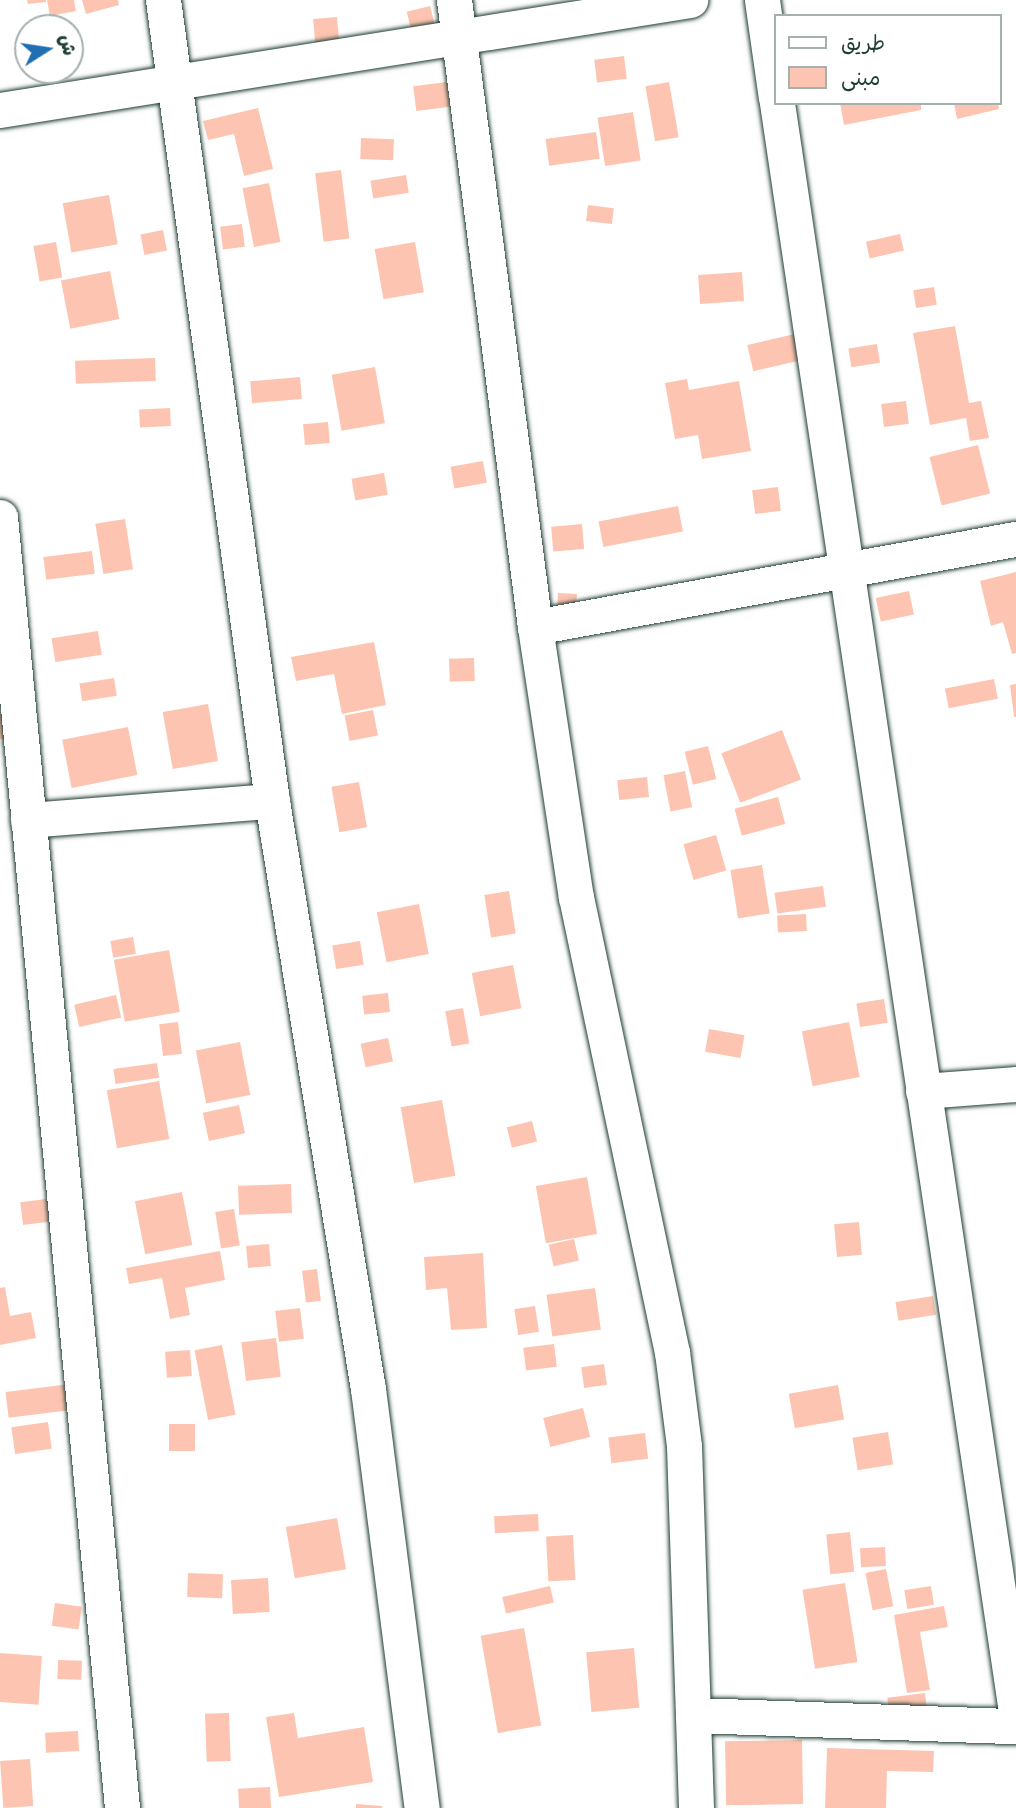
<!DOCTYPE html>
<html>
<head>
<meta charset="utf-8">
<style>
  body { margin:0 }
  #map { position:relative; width:1016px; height:1808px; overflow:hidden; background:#fff; font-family:Sriracha,"Playpen Sans Arabic",sans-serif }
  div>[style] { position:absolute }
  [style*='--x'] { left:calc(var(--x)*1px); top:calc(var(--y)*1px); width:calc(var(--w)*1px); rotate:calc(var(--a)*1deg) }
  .building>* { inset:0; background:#fdc5b1; transform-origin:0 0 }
  .roads { filter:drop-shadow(0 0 2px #1f3d34) drop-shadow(0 0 2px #1f3d34) }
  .minor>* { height:35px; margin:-17.5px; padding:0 17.5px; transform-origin:17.5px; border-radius:17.5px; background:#fff }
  span { translate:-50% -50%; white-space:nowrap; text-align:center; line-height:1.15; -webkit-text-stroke:7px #fff; paint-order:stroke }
  .legend { position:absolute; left:774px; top:14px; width:228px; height:91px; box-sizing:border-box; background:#fff; border:2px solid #a5b1ae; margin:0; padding:9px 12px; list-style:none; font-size:21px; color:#1f3d34 }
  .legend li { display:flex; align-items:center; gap:14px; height:35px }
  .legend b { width:35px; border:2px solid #a5b1ae }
  .north { position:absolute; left:14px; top:14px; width:70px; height:70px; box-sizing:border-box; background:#fff; border:2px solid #a5b1ae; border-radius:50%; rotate:78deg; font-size:19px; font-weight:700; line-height:28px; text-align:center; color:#1f3d34 }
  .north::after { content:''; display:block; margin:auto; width:24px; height:32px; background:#1f6fb2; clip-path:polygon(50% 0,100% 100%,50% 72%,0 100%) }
</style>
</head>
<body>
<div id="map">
  <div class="building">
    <i style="clip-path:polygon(27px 0,46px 0,46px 2px,28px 4px)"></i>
    <i style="clip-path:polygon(47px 0,74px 0,76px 11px,50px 16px)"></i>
    <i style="clip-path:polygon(82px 0,118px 0,119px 5px,86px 14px)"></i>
    <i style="left:430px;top:6px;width:21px;height:24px;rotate:76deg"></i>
    <i style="left:337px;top:17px;width:25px;height:24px;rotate:85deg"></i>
    <i style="clip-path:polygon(71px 24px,79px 68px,70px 70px,70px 28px,55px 27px)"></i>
    <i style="left:624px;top:56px;width:23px;height:30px;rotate:83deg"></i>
    <i style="clip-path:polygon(38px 70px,58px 70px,58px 72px,39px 74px)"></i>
    <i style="left:447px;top:82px;width:25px;height:34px;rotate:83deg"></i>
    <i style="left:669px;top:82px;width:56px;height:24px;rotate:80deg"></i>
    <i style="clip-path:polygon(840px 103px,921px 103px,921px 110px,844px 125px)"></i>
    <i style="clip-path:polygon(954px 103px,998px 103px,999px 109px,957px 119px)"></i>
    <i style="clip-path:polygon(258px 108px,273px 169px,244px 176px,234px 134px,208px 140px,203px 121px)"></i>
    <i style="left:633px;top:112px;width:49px;height:36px;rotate:81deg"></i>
    <i style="left:596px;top:132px;width:27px;height:51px;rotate:82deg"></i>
    <i style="left:361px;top:138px;width:33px;height:21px;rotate:2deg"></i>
    <i style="left:341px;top:170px;width:69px;height:26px;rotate:83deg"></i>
    <i style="left:406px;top:175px;width:18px;height:36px;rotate:81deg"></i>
    <i style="left:269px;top:183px;width:60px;height:27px;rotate:79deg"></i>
    <i style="left:109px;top:195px;width:50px;height:47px;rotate:80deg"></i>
    <i style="left:588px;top:205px;width:26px;height:16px;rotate:7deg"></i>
    <i style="left:242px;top:224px;width:23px;height:22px;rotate:83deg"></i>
    <i style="left:163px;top:230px;width:21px;height:23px;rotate:79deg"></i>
    <i style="left:900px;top:234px;width:17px;height:35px;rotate:77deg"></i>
    <i style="left:56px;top:242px;width:36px;height:23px;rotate:80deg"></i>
    <i style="left:415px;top:242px;width:51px;height:41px;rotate:80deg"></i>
    <i style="left:110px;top:271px;width:49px;height:50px;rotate:79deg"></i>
    <i style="left:742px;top:272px;width:29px;height:44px;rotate:86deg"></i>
    <i style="left:934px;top:287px;width:18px;height:21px;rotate:81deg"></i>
    <i style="clip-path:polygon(955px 326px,969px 403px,981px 401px,989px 438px,970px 441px,966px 418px,930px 425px,913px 333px)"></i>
    <i style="left:795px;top:334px;width:27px;height:49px;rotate:77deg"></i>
    <i style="left:877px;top:344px;width:19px;height:29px;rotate:81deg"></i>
    <i style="left:155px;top:358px;width:23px;height:80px;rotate:88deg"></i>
    <i style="left:375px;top:367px;width:57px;height:44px;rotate:80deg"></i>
    <i style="left:300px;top:377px;width:22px;height:50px;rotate:85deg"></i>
    <i style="clip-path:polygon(687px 379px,689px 390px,739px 381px,751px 451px,702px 459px,698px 435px,675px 439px,665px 383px)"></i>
    <i style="left:906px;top:401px;width:23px;height:25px;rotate:83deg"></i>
    <i style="left:170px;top:408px;width:18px;height:31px;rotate:87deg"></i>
    <i style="left:328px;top:422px;width:21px;height:25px;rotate:85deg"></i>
    <i style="left:978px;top:445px;width:50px;height:50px;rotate:76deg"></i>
    <i style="left:483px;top:461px;width:22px;height:33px;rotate:80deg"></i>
    <i style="left:384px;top:473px;width:22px;height:33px;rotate:80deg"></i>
    <i style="left:778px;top:487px;width:24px;height:26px;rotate:83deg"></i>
    <i style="left:678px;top:506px;width:26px;height:81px;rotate:79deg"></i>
    <i style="left:125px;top:519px;width:51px;height:30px;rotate:81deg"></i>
    <i style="left:582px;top:524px;width:25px;height:31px;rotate:85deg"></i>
    <i style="left:92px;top:551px;width:23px;height:49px;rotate:83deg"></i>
    <i style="clip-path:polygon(1016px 572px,1016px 653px,1012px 654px,1003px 622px,991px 626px,980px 581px)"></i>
    <i style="left:909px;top:591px;width:24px;height:34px;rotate:78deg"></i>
    <i style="left:558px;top:593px;width:19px;height:22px;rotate:3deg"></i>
    <i style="left:98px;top:631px;width:24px;height:47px;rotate:81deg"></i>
    <i style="clip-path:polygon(374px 642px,386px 705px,342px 714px,334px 674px,296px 681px,291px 657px)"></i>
    <i style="left:474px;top:658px;width:23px;height:25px;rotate:88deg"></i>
    <i style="left:114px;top:678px;width:18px;height:35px;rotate:81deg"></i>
    <i style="left:994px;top:679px;width:20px;height:50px;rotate:79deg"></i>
    <i style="clip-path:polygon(1016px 684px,1016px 717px,1014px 717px,1010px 685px)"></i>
    <i style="left:208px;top:704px;width:58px;height:46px;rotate:80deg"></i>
    <i style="left:373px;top:710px;width:26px;height:29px;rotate:79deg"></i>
    <i style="clip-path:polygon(0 712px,7px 712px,6px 740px,0 739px)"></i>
    <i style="left:128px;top:727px;width:49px;height:67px;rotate:79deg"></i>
    <i style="left:782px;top:730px;width:53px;height:65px;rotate:69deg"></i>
    <i style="left:708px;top:746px;width:34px;height:24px;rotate:76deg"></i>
    <i style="left:685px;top:771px;width:37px;height:22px;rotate:79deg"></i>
    <i style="left:647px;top:777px;width:20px;height:30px;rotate:84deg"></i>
    <i style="left:359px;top:782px;width:46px;height:28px;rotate:80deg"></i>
    <i style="left:778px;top:797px;width:28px;height:45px;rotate:75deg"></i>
    <i style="left:716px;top:835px;width:37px;height:34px;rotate:74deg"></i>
    <i style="left:762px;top:865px;width:49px;height:32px;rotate:81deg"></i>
    <i style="left:823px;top:886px;width:21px;height:49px;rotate:82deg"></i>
    <i style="left:509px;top:891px;width:43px;height:25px;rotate:81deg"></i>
    <i style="left:419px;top:904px;width:51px;height:43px;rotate:79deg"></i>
    <i style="left:806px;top:914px;width:17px;height:29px;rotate:87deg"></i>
    <i style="left:133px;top:937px;width:17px;height:23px;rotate:80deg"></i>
    <i style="left:360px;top:941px;width:24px;height:28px;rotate:81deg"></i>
    <i style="left:169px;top:950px;width:63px;height:56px;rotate:80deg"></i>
    <i style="left:513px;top:965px;width:44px;height:42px;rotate:79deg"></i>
    <i style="left:388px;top:993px;width:19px;height:26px;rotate:84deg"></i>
    <i style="left:116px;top:995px;width:23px;height:43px;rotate:77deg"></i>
    <i style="left:884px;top:999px;width:24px;height:28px;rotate:81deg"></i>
    <i style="left:463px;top:1008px;width:36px;height:18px;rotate:80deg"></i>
    <i style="left:178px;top:1022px;width:32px;height:19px;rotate:83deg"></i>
    <i style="left:849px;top:1022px;width:56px;height:48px;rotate:79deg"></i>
    <i style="left:709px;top:1029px;width:36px;height:23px;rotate:10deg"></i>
    <i style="left:388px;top:1038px;width:24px;height:28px;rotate:78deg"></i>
    <i style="left:240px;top:1042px;width:54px;height:45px;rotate:79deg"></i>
    <i style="left:157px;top:1063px;width:15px;height:44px;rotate:82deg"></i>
    <i style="left:159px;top:1081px;width:59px;height:53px;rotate:80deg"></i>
    <i style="left:442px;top:1100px;width:77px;height:42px;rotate:80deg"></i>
    <i style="left:239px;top:1105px;width:29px;height:37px;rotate:78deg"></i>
    <i style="left:532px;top:1121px;width:21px;height:26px;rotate:76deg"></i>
    <i style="left:587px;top:1177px;width:58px;height:52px;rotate:80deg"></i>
    <i style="left:291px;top:1184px;width:29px;height:53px;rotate:88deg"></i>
    <i style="left:182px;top:1192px;width:54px;height:48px;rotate:79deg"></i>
    <i style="left:54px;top:1198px;width:23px;height:34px;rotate:83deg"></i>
    <i style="left:234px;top:1209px;width:37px;height:19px;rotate:81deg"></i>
    <i style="left:859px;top:1222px;width:33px;height:25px;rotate:85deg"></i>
    <i style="left:574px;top:1239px;width:22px;height:26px;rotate:77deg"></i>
    <i style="left:269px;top:1244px;width:22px;height:23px;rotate:85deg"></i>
    <i style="clip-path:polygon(220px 1251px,225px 1280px,185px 1288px,190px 1315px,170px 1319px,162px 1278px,129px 1284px,126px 1268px)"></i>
    <i style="clip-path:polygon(483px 1253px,487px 1328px,451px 1330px,447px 1288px,426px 1290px,424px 1257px)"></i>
    <i style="left:317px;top:1269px;width:32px;height:15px;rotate:83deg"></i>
    <i style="clip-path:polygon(5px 1287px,10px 1316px,31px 1312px,36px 1338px,0 1345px,0 1288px)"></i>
    <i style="left:595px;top:1288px;width:42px;height:49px;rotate:82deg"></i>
    <i style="left:933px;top:1296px;width:19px;height:38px;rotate:81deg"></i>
    <i style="left:535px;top:1306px;width:26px;height:21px;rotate:81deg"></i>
    <i style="left:300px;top:1308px;width:31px;height:25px;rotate:83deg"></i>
    <i style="left:276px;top:1338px;width:39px;height:35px;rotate:83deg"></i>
    <i style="left:554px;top:1344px;width:23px;height:31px;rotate:83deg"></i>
    <i style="left:222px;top:1345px;width:71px;height:28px;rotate:79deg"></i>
    <i style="left:190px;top:1350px;width:26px;height:25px;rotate:86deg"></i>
    <i style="left:604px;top:1364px;width:21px;height:23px;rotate:82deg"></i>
    <i style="left:70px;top:1384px;width:26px;height:65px;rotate:83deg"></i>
    <i style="left:838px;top:1385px;width:35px;height:50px;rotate:80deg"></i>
    <i style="left:583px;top:1408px;width:30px;height:41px;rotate:76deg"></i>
    <i style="left:48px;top:1422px;width:27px;height:37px;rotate:82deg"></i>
    <i style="left:195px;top:1424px;width:27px;height:26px;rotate:90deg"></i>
    <i style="left:888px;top:1432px;width:33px;height:36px;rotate:81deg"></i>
    <i style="left:645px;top:1433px;width:26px;height:37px;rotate:83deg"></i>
    <i style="left:538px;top:1514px;width:17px;height:44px;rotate:87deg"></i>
    <i style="left:337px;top:1518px;width:52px;height:52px;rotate:80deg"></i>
    <i style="left:850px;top:1532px;width:40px;height:24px;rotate:84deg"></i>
    <i style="left:573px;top:1535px;width:45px;height:27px;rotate:87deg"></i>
    <i style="left:885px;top:1547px;width:19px;height:25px;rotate:87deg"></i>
    <i style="left:886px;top:1569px;width:38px;height:21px;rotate:79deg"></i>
    <i style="left:188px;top:1573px;width:35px;height:24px;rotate:2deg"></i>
    <i style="left:268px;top:1578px;width:34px;height:37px;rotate:87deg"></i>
    <i style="left:845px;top:1583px;width:80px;height:43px;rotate:81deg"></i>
    <i style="left:550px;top:1586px;width:17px;height:49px;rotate:77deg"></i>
    <i style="left:931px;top:1586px;width:19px;height:27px;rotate:81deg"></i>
    <i style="left:55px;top:1603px;width:27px;height:23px;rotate:8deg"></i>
    <i style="clip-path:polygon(944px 1606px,948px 1627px,920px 1632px,930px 1690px,907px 1693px,894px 1615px)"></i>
    <i style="left:524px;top:1628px;width:99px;height:44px;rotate:80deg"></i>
    <i style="left:634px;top:1648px;width:60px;height:48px;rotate:85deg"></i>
    <i style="left:0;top:1653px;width:42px;height:49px;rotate:4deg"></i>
    <i style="left:58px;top:1660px;width:24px;height:19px;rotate:2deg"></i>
    <i style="left:925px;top:1693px;width:24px;height:38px;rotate:83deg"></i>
    <i style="left:229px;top:1713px;width:48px;height:24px;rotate:88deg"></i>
    <i style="clip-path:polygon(294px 1713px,298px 1738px,364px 1727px,373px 1782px,279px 1797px,266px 1717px)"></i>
    <i style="left:78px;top:1731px;width:20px;height:33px;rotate:87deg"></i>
    <i style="left:802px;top:1740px;width:64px;height:77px;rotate:89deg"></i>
    <i style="clip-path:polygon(827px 1748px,934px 1751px,933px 1772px,887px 1771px,886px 1808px,825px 1808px)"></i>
    <i style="left:30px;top:1759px;width:47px;height:30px;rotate:86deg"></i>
    <i style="left:270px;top:1787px;width:21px;height:32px;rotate:87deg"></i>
    <i style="clip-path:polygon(356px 1804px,382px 1806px,382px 1808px,356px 1808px)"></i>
  </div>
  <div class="roads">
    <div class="minor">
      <i style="--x:163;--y:0;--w:808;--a:82.25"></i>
      <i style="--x:272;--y:801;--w:596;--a:80.73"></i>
      <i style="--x:368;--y:1389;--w:422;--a:82.7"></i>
      <i style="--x:454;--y:0;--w:632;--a:82.64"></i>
      <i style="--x:535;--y:627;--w:273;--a:81.4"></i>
      <i style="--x:576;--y:897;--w:465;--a:78.1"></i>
      <i style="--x:672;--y:1352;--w:95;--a:82.7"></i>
      <i style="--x:684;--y:1446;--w:362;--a:88.1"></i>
      <i style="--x:762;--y:0;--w:99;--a:81.9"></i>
      <i style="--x:777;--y:103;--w:1627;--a:81.55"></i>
      <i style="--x:0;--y:110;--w:699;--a:-9.06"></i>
      <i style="--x:0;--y:517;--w:1297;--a:84.6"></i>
      <i style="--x:535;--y:627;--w:489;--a:-10.4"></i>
      <i style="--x:28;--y:820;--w:245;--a:-4.5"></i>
      <i style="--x:923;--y:1091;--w:93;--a:-4.3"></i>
      <i style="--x:694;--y:1715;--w:322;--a:2"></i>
    </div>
  </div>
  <ul class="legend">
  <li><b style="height:9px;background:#fff"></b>طريق</li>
  <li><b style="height:19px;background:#fdc5b1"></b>مبنى</li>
  </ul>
  <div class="north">ش</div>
</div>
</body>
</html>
